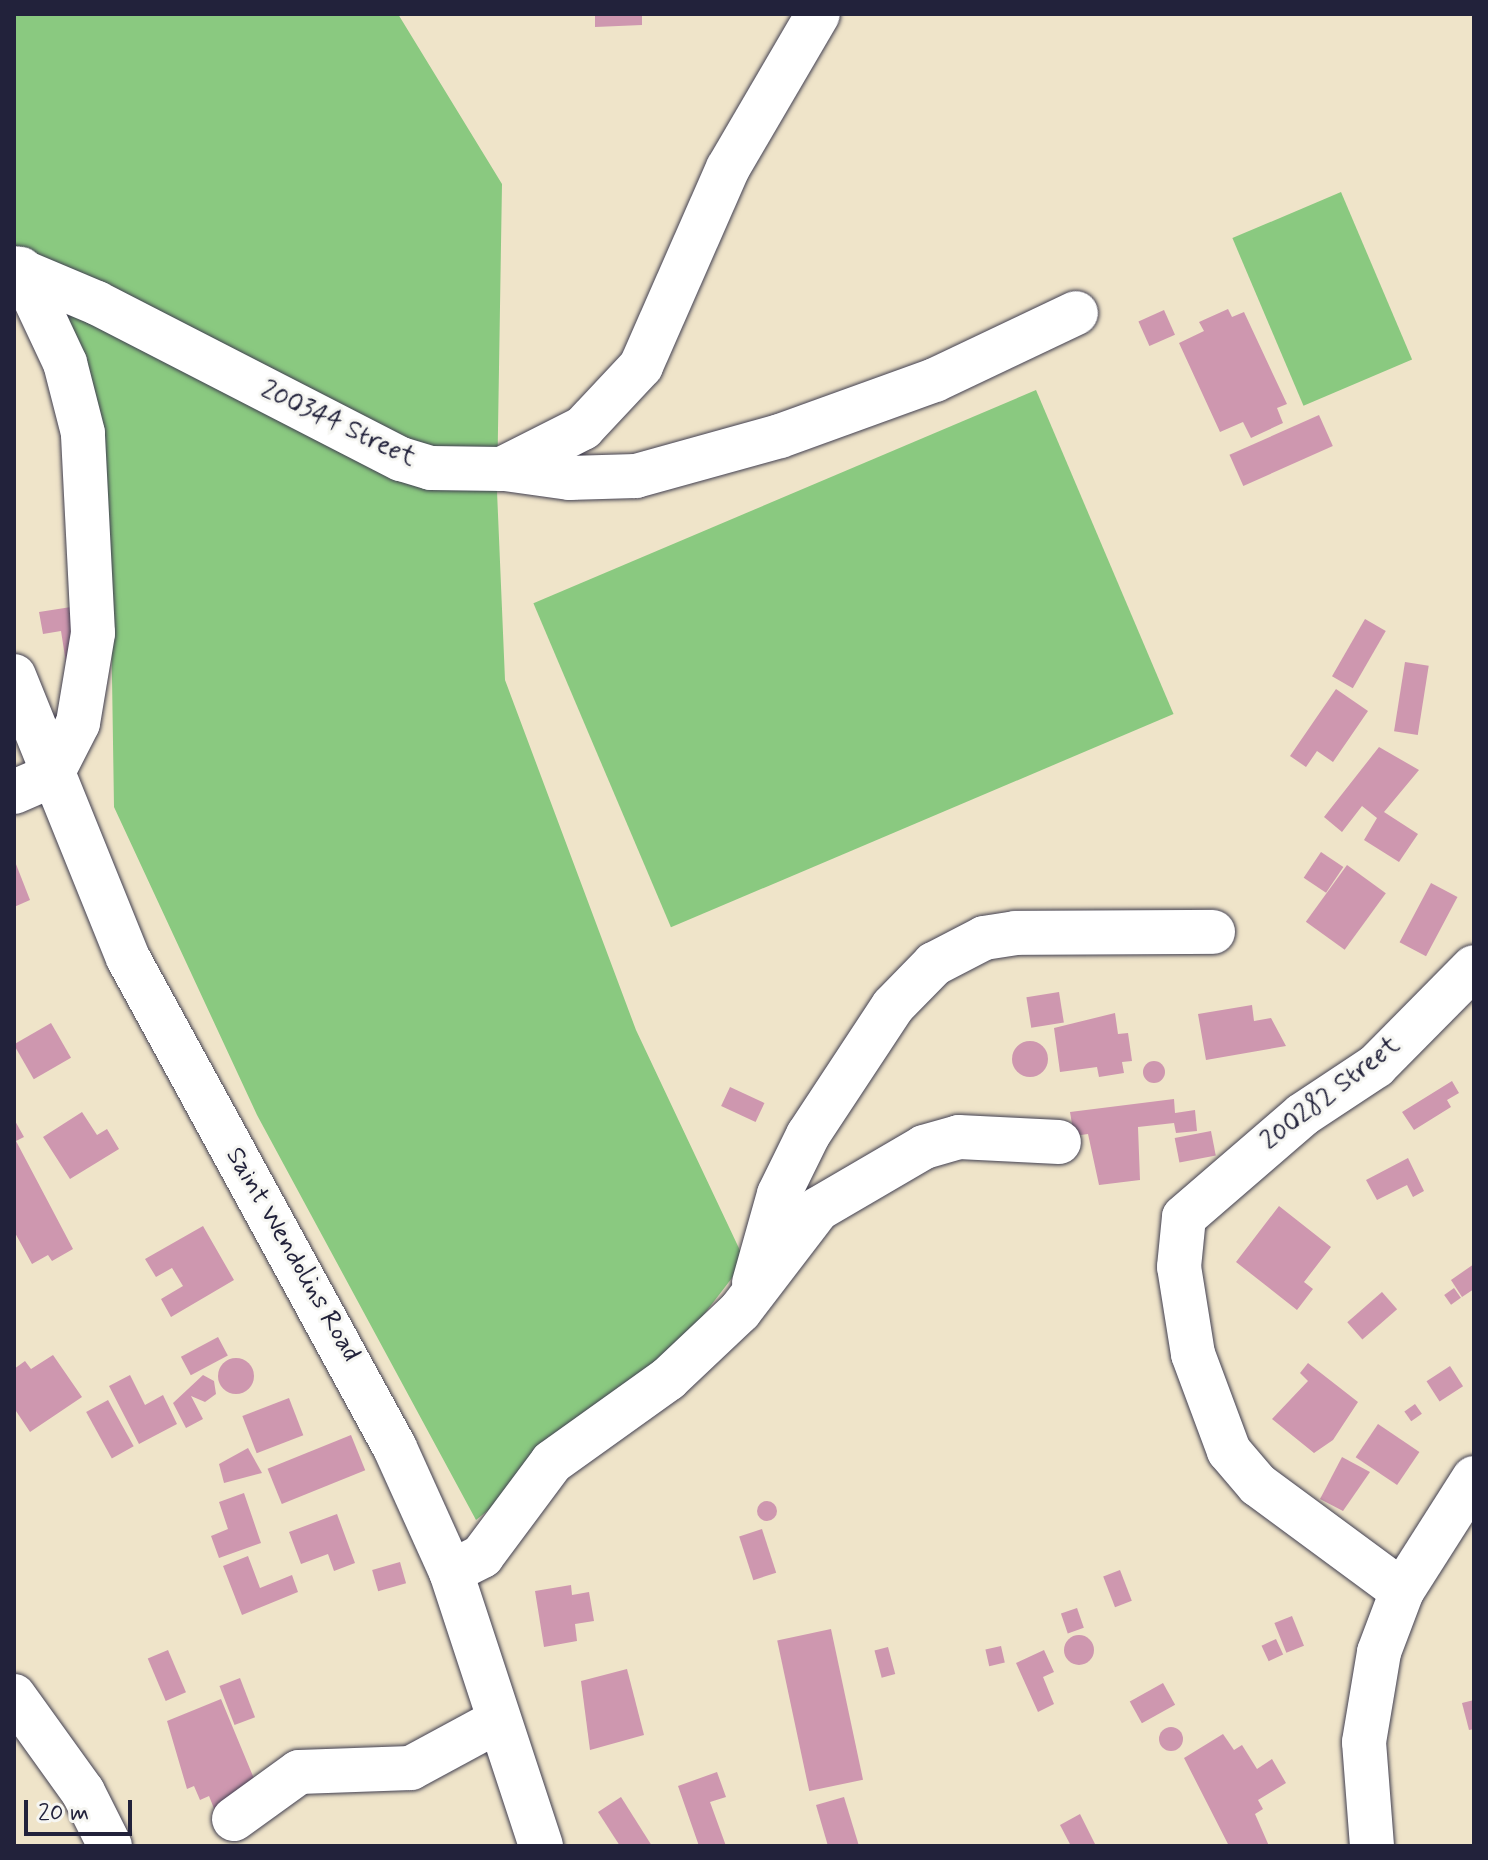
<!DOCTYPE html>
<html>
<head>
<meta charset="utf-8">
<style>
  body { margin:0 }
  #map { position:relative; width:1488px; height:1860px; overflow:hidden; background:#efe4c9; font-family:Mynerve,sans-serif }
  div>[style] { position:absolute }
  [style*='--x'] { left:calc(var(--x)*1px); top:calc(var(--y)*1px); width:calc(var(--w)*1px); rotate:calc(var(--a)*1deg) }
  .green>* { inset:0; background:#8ac980; transform-origin:0 0 }
  .building>* { inset:0; background:#ce97af; transform-origin:0 0 }
  .round { border-radius:50% }
  .roads { filter:drop-shadow(0 0 2px #413f50) drop-shadow(0 0 2px #413f50) }
  .minor>* { height:44px; margin:-22px; padding:0 22px; transform-origin:22px; border-radius:22px; background:#fff }
  span { translate:-50% -50%; white-space:nowrap; text-align:center; line-height:1.15; -webkit-text-stroke:6px #f6f6f2; paint-order:stroke }
  .street-label { font-size:26px; color:#22223b }
  .frame { position:absolute; inset:0; border:16px solid #22223b; pointer-events:none }
  .scale { position:absolute; left:24px; top:1800px; width:108px; height:36px; box-sizing:border-box; border:4px solid #22223b; border-top:0; padding-left:10px; font-size:24px; line-height:28px; white-space:nowrap; color:#22223b; -webkit-text-stroke:6px #f6f6f2; paint-order:stroke }
</style>
</head>
<body>
<div id="map">
  <div class="green">
    <i style="clip-path:polygon(14px 14px,398px 14px,502px 184px,497px 491px,505px 680px,636px 1030px,745px 1261px,659px 1373px,476px 1520px,257px 1115px,114px 807px,110px 548px,14px 248px)"></i>
    <i style="left:1341px;top:192px;width:182px;height:118px;rotate:67deg"></i>
    <i style="left:1036px;top:390px;width:352px;height:546px;rotate:67deg"></i>
  </div>
  <div class="building">
    <i style="clip-path:polygon(595px 14px,642px 14px,642px 25px,595px 27px)"></i>
    <i style="clip-path:polygon(1228px 309px,1232px 317px,1244px 312px,1287px 404px,1277px 408px,1283px 423px,1251px 438px,1243px 422px,1220px 432px,1179px 343px,1204px 331px,1199px 322px)"></i>
    <i style="left:1164px;top:310px;width:27px;height:28px;rotate:66deg"></i>
    <i style="left:1319px;top:415px;width:34px;height:98px;rotate:66deg"></i>
    <i style="clip-path:polygon(71px 607px,79px 660px,66px 663px,61px 631px,43px 634px,39px 612px)"></i>
    <i style="left:1365px;top:619px;width:24px;height:66px;rotate:30deg"></i>
    <i style="left:1405px;top:662px;width:24px;height:70px;rotate:9deg"></i>
    <i style="clip-path:polygon(1336px 689px,1368px 711px,1333px 762px,1317px 751px,1306px 767px,1290px 756px)"></i>
    <i style="clip-path:polygon(1379px 747px,1419px 770px,1384px 812px,1418px 834px,1399px 862px,1364px 840px,1377px 818px,1362px 806px,1342px 832px,1324px 817px)"></i>
    <i style="left:1321px;top:852px;width:27px;height:31px;rotate:34deg"></i>
    <i style="clip-path:polygon(14px 859px,30px 900px,14px 907px)"></i>
    <i style="left:1347px;top:865px;width:48px;height:70px;rotate:36deg"></i>
    <i style="left:1431px;top:883px;width:30px;height:67px;rotate:28deg"></i>
    <i style="left:1059px;top:992px;width:31px;height:33px;rotate:81deg"></i>
    <i style="clip-path:polygon(1252px 1005px,1254px 1021px,1271px 1018px,1286px 1046px,1206px 1060px,1198px 1014px)"></i>
    <i style="clip-path:polygon(1115px 1013px,1118px 1034px,1128px 1033px,1132px 1061px,1122px 1062px,1124px 1073px,1099px 1077px,1097px 1067px,1060px 1072px,1054px 1028px)"></i>
    <i style="left:51px;top:1023px;width:40px;height:43px;rotate:60deg"></i>
    <i class="round" style="left:1012px;top:1041px;width:36px;height:36px"></i>
    <i class="round" style="left:1143px;top:1061px;width:22px;height:22px"></i>
    <i style="clip-path:polygon(1452px 1081px,1459px 1093px,1447px 1100px,1451px 1107px,1414px 1130px,1402px 1112px)"></i>
    <i style="left:730px;top:1087px;width:38px;height:21px;rotate:25deg"></i>
    <i style="clip-path:polygon(1174px 1099px,1175px 1113px,1195px 1110px,1197px 1131px,1176px 1133px,1174px 1123px,1138px 1127px,1140px 1180px,1099px 1185px,1088px 1134px,1074px 1136px,1070px 1112px)"></i>
    <i style="clip-path:polygon(82px 1112px,97px 1135px,107px 1129px,119px 1149px,70px 1179px,43px 1137px)"></i>
    <i style="clip-path:polygon(14px 1119px,24px 1137px,16px 1141px,73px 1249px,52px 1261px,48px 1255px,32px 1264px,14px 1231px)"></i>
    <i style="left:1211px;top:1131px;width:25px;height:37px;rotate:79deg"></i>
    <i style="clip-path:polygon(1408px 1158px,1424px 1191px,1413px 1197px,1407px 1185px,1377px 1200px,1366px 1180px)"></i>
    <i style="clip-path:polygon(1279px 1206px,1331px 1247px,1304px 1282px,1313px 1289px,1297px 1310px,1236px 1262px)"></i>
    <i style="clip-path:polygon(203px 1226px,234px 1280px,171px 1317px,161px 1299px,183px 1286px,172px 1268px,156px 1277px,145px 1259px)"></i>
    <i style="clip-path:polygon(1474px 1264px,1474px 1289px,1462px 1297px,1451px 1280px)"></i>
    <i style="left:1454px;top:1288px;width:12px;height:12px;rotate:55deg"></i>
    <i style="left:1382px;top:1292px;width:23px;height:46px;rotate:49deg"></i>
    <i style="left:218px;top:1337px;width:21px;height:42px;rotate:62deg"></i>
    <i style="clip-path:polygon(53px 1355px,82px 1397px,30px 1432px,14px 1408px,14px 1369px,25px 1361px,31px 1369px)"></i>
    <i class="round" style="left:218px;top:1358px;width:36px;height:36px"></i>
    <i style="clip-path:polygon(1308px 1363px,1358px 1402px,1333px 1440px,1314px 1453px,1272px 1419px,1308px 1381px,1300px 1373px)"></i>
    <i style="left:1450px;top:1366px;width:24px;height:28px;rotate:57deg"></i>
    <i style="clip-path:polygon(130px 1375px,145px 1405px,163px 1395px,177px 1424px,139px 1444px,109px 1386px)"></i>
    <i style="clip-path:polygon(203px 1375px,214px 1381px,216px 1394px,205px 1402px,191px 1396px,203px 1419px,186px 1428px,173px 1403px)"></i>
    <i style="left:289px;top:1398px;width:40px;height:50px;rotate:69deg"></i>
    <i style="left:108px;top:1400px;width:53px;height:25px;rotate:61deg"></i>
    <i style="left:1415px;top:1404px;width:12px;height:13px;rotate:55deg"></i>
    <i style="left:1378px;top:1424px;width:50px;height:40px;rotate:34deg"></i>
    <i style="left:351px;top:1435px;width:38px;height:90px;rotate:68deg"></i>
    <i style="clip-path:polygon(248px 1448px,262px 1473px,224px 1483px,219px 1464px)"></i>
    <i style="clip-path:polygon(1342px 1457px,1370px 1472px,1343px 1511px,1320px 1499px)"></i>
    <i style="clip-path:polygon(244px 1493px,261px 1543px,219px 1558px,211px 1536px,228px 1529px,219px 1502px)"></i>
    <i class="round" style="left:757px;top:1501px;width:20px;height:20px"></i>
    <i style="clip-path:polygon(337px 1514px,355px 1563px,334px 1571px,328px 1554px,301px 1564px,289px 1532px)"></i>
    <i style="left:762px;top:1529px;width:46px;height:24px;rotate:72deg"></i>
    <i style="clip-path:polygon(248px 1556px,260px 1588px,292px 1575px,298px 1592px,242px 1615px,223px 1566px)"></i>
    <i style="left:400px;top:1562px;width:22px;height:29px;rotate:74deg"></i>
    <i style="left:1120px;top:1570px;width:33px;height:18px;rotate:69deg"></i>
    <i style="clip-path:polygon(571px 1585px,572px 1595px,589px 1592px,594px 1621px,575px 1624px,577px 1641px,544px 1647px,535px 1591px)"></i>
    <i style="left:1077px;top:1608px;width:21px;height:17px;rotate:71deg"></i>
    <i style="left:1292px;top:1616px;width:32px;height:19px;rotate:68deg"></i>
    <i style="left:831px;top:1629px;width:154px;height:55px;rotate:78deg"></i>
    <i class="round" style="left:1064px;top:1635px;width:30px;height:30px"></i>
    <i style="left:1276px;top:1639px;width:17px;height:16px;rotate:65deg"></i>
    <i style="left:1001px;top:1646px;width:17px;height:16px;rotate:77deg"></i>
    <i style="left:888px;top:1647px;width:28px;height:14px;rotate:75deg"></i>
    <i style="left:168px;top:1650px;width:46px;height:22px;rotate:67deg"></i>
    <i style="clip-path:polygon(1044px 1650px,1054px 1672px,1043px 1677px,1054px 1704px,1038px 1712px,1016px 1663px)"></i>
    <i style="clip-path:polygon(627px 1669px,644px 1735px,590px 1750px,581px 1681px)"></i>
    <i style="left:240px;top:1678px;width:42px;height:22px;rotate:69deg"></i>
    <i style="left:1163px;top:1683px;width:25px;height:38px;rotate:61deg"></i>
    <i style="clip-path:polygon(221px 1699px,260px 1793px,215px 1811px,209px 1796px,200px 1800px,194px 1786px,187px 1789px,167px 1721px)"></i>
    <i style="clip-path:polygon(1474px 1700px,1474px 1729px,1469px 1730px,1462px 1703px)"></i>
    <i class="round" style="left:1159px;top:1727px;width:24px;height:24px"></i>
    <i style="clip-path:polygon(1223px 1734px,1234px 1750px,1242px 1745px,1257px 1769px,1272px 1759px,1286px 1783px,1258px 1800px,1263px 1809px,1255px 1814px,1269px 1846px,1229px 1846px,1184px 1758px)"></i>
    <i style="clip-path:polygon(717px 1772px,726px 1797px,710px 1802px,726px 1846px,699px 1846px,678px 1786px)"></i>
    <i style="clip-path:polygon(621px 1797px,652px 1846px,620px 1846px,598px 1812px)"></i>
    <i style="clip-path:polygon(844px 1797px,859px 1846px,828px 1846px,816px 1805px)"></i>
    <i style="clip-path:polygon(1080px 1814px,1096px 1846px,1071px 1846px,1060px 1825px)"></i>
  </div>
  <div class="roads">
    <div class="minor">
      <i style="--x:14;--y:268;--w:90;--a:22.9"></i>
      <i style="--x:97;--y:303;--w:342;--a:27.2"></i>
      <i style="--x:401;--y:459;--w:31;--a:17"></i>
      <i style="--x:431;--y:468;--w:71;--a:0.8"></i>
      <i style="--x:502;--y:469;--w:91;--a:-26.8"></i>
      <i style="--x:583;--y:428;--w:85;--a:-46.9"></i>
      <i style="--x:641;--y:366;--w:216;--a:-66.3"></i>
      <i style="--x:728;--y:168;--w:178;--a:-59.7"></i>
      <i style="--x:505;--y:469;--w:65;--a:8"></i>
      <i style="--x:569;--y:478;--w:67;--a:-1.7"></i>
      <i style="--x:636;--y:476;--w:149;--a:-15.5"></i>
      <i style="--x:780;--y:436;--w:165;--a:-19.9"></i>
      <i style="--x:935;--y:380;--w:156;--a:-25.4"></i>
      <i style="--x:14;--y:676;--w:304;--a:68"></i>
      <i style="--x:128;--y:958;--w:558;--a:61.41"></i>
      <i style="--x:395;--y:1448;--w:136;--a:65.7"></i>
      <i style="--x:451;--y:1572;--w:288;--a:71.8"></i>
      <i style="--x:14;--y:792;--w:40;--a:-23.4"></i>
      <i style="--x:51;--y:776;--w:59;--a:-63"></i>
      <i style="--x:78;--y:723;--w:91;--a:-80.5"></i>
      <i style="--x:93;--y:633;--w:200;--a:-92.9"></i>
      <i style="--x:83;--y:433;--w:72;--a:-104.4"></i>
      <i style="--x:65;--y:363;--w:104;--a:-115.1"></i>
      <i style="--x:754;--y:1283;--w:92;--a:-74.3"></i>
      <i style="--x:779;--y:1194;--w:66;--a:-63.8"></i>
      <i style="--x:808;--y:1135;--w:154;--a:-56.6"></i>
      <i style="--x:893;--y:1006;--w:59;--a:-45.7"></i>
      <i style="--x:934;--y:964;--w:56;--a:-27.5"></i>
      <i style="--x:984;--y:938;--w:31;--a:-9"></i>
      <i style="--x:1015;--y:933;--w:198;--a:-0.3"></i>
      <i style="--x:451;--y:1572;--w:35;--a:-27"></i>
      <i style="--x:482;--y:1556;--w:117;--a:-53.3"></i>
      <i style="--x:552;--y:1462;--w:143;--a:-35.6"></i>
      <i style="--x:668;--y:1379;--w:99;--a:-43.4"></i>
      <i style="--x:740;--y:1311;--w:128;--a:-52.6"></i>
      <i style="--x:818;--y:1209;--w:123;--a:-30.3"></i>
      <i style="--x:924;--y:1147;--w:36;--a:-16"></i>
      <i style="--x:959;--y:1137;--w:100;--a:2.9"></i>
      <i style="--x:1402;--y:1591;--w:179;--a:-143.6"></i>
      <i style="--x:1258;--y:1485;--w:45;--a:-130.5"></i>
      <i style="--x:1229;--y:1451;--w:103;--a:-110.4"></i>
      <i style="--x:1193;--y:1354;--w:88;--a:-99.1"></i>
      <i style="--x:1179;--y:1267;--w:50;--a:-84.3"></i>
      <i style="--x:1184;--y:1217;--w:156;--a:-40.8"></i>
      <i style="--x:1302;--y:1115;--w:89;--a:-33.5"></i>
      <i style="--x:1376;--y:1066;--w:139;--a:-45.3"></i>
      <i style="--x:14;--y:1696;--w:118;--a:54.3"></i>
      <i style="--x:83;--y:1792;--w:60;--a:63.4"></i>
      <i style="--x:234;--y:1819;--w:80;--a:-35.9"></i>
      <i style="--x:299;--y:1772;--w:112;--a:-2"></i>
      <i style="--x:411;--y:1768;--w:99;--a:-28.4"></i>
      <i style="--x:1372;--y:1846;--w:104;--a:-94.4"></i>
      <i style="--x:1364;--y:1742;--w:91;--a:-80.5"></i>
      <i style="--x:1379;--y:1652;--w:65;--a:-69.3"></i>
      <i style="--x:1402;--y:1591;--w:134;--a:-57.5"></i>
    </div>
  </div>
  <div class="street-label">
    <span style="left:338px;top:425px;rotate:25deg">200344 Street</span>
    <span style="left:1331px;top:1094px;rotate:-38deg">200282 Street</span>
    <span style="left:292px;top:1255px;rotate:60deg">Saint Wendolins Road</span>
  </div>
  <div class="frame"></div>
  <div class="scale">20 m</div>
</div>
</body>
</html>
